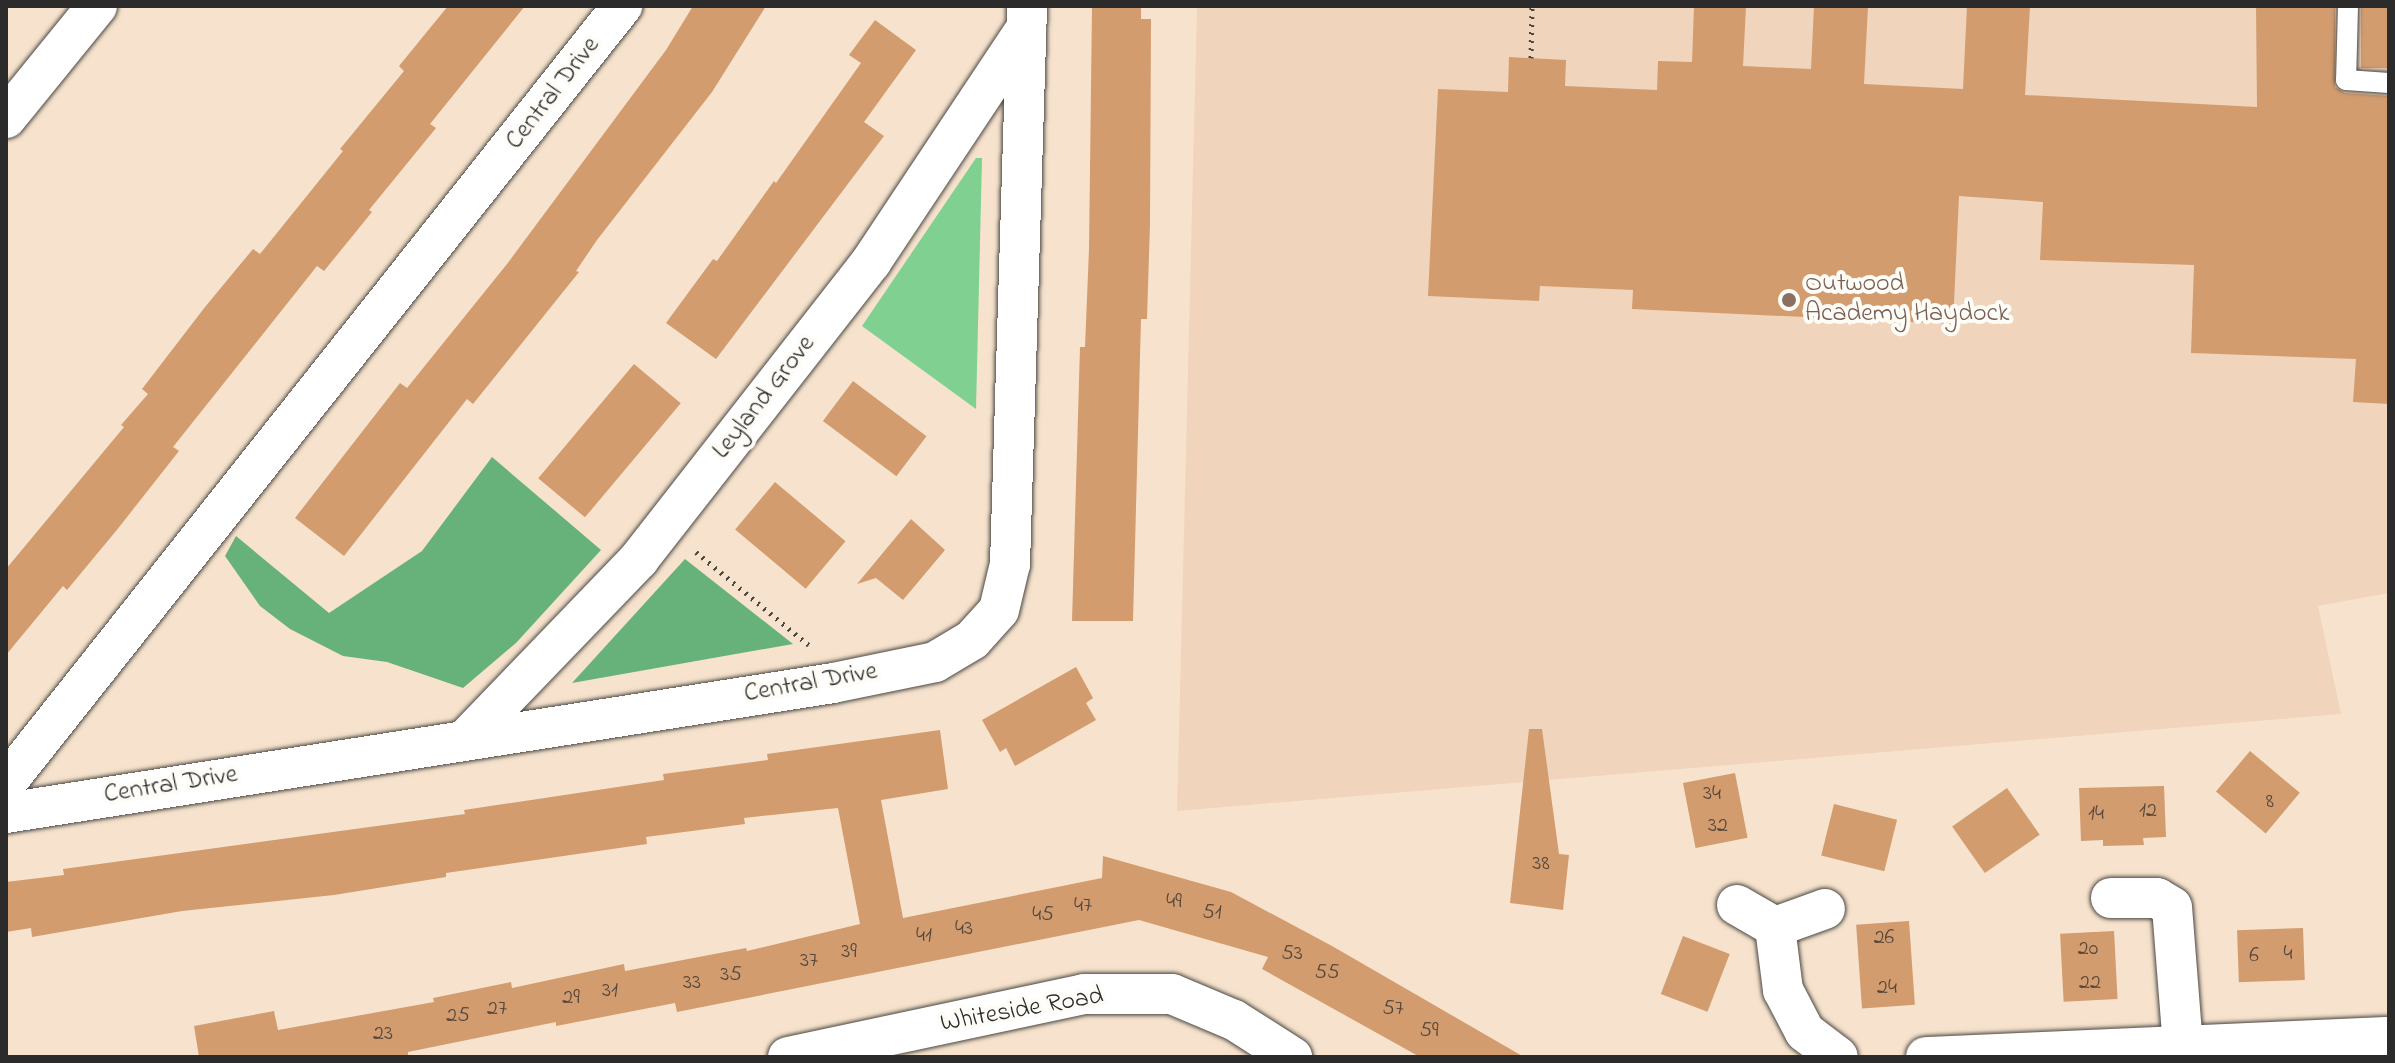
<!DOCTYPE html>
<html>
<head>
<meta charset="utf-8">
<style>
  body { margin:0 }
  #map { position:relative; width:2395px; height:1063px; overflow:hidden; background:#f7e3cd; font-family:"Indie Flower",sans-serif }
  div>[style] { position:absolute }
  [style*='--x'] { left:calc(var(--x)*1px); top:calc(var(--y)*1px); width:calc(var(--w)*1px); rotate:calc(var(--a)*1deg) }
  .built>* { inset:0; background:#f0d5bc }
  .green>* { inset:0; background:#7fd091 }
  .forest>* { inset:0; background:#67b27b }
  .building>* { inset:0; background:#d29c6f; transform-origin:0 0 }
  .path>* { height:5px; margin-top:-2.5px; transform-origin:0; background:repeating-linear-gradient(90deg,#4a4743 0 2px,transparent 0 8px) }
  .roads { filter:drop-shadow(0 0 2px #4a4743) drop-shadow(0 0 2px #4a4743) }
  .lane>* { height:20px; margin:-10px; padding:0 10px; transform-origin:10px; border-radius:10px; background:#fff }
  .street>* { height:40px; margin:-20px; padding:0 20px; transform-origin:20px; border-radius:20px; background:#fff }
  .dots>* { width:22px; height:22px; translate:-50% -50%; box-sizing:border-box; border:4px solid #fdfcf7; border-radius:50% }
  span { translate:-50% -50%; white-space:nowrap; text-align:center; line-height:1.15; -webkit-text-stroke:8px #fdfcf7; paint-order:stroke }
  .number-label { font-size:22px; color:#55473c }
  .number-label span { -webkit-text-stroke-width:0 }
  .street-label { font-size:26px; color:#2b2b2b }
  .education-label { font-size:26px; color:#785e54 }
  .left { translate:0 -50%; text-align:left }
  .frame { position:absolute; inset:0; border:8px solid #2b2b2b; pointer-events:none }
</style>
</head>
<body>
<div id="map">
  <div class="built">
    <i style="clip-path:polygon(1197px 6px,2389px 6px,2389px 593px,2318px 606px,2341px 714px,1177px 811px)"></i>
  </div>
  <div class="green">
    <i style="clip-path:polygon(976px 158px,982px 158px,976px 409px,862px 326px)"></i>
  </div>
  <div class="forest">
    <i style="clip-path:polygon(492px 457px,601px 550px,516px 643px,463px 688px,387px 662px,343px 656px,290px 629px,260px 606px,225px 556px,236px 536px,329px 613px,422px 551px)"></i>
    <i style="clip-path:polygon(685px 559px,793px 644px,572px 683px)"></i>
  </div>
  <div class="building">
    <i style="clip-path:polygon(448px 6px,525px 6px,430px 124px,436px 128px,369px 210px,372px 212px,324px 271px,317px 266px,173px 447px,179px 451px,116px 531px,67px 590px,63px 586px,6px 655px,6px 569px,124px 427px,121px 425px,148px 394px,142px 389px,205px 307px,253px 249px,260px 254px,343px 151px,340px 149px,404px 71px,399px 66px)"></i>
    <i style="clip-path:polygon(693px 6px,766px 6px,712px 92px,597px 240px,576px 271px,579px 272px,473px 404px,467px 399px,344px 556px,295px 518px,400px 383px,407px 388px,507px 264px,666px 50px)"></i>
    <i style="clip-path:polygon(1092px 6px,1141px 6px,1141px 19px,1151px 19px,1150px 224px,1147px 319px,1141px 319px,1133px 621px,1072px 621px,1080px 347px,1085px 347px,1089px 249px)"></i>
    <i style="clip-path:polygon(1694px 6px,1746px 6px,1743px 66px,1811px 69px,1814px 6px,1868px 6px,1864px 84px,1963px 89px,1967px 6px,2030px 6px,2025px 95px,2257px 107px,2256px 6px,2335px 6px,2335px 87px,2345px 93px,2389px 96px,2389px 404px,2353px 402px,2356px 359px,2191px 353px,2194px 265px,2040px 260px,2043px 202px,1959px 196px,1953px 324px,1632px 309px,1633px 290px,1540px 286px,1539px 301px,1428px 296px,1438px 89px,1508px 92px,1509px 57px,1566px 60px,1565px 86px,1657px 90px,1658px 61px,1692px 62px)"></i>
    <i style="left:2361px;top:6px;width:28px;height:62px"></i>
    <i style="clip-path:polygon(875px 20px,916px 50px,864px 122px,884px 136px,716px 359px,666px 323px,713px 259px,717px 261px,774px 181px,776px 183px,861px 63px,849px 55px)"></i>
    <i style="left:634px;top:364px;width:61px;height:149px;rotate:40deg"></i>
    <i style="left:853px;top:381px;width:92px;height:50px;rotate:37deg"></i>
    <i style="left:775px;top:482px;width:92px;height:62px;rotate:40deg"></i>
    <i style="clip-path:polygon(911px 519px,945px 550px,903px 600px,876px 578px,857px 584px)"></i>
    <i style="clip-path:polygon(1076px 667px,1093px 698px,1086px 703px,1096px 720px,1015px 766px,1006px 748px,1000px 752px,982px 720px)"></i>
    <i style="clip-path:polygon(1529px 729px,1542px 729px,1559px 854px,1569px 855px,1563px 910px,1510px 903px)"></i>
    <i style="clip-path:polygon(940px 730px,948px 789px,881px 800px,903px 918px,1102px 878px,1103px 856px,1231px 892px,1332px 946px,1524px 1057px,1420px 1057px,1262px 969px,1268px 957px,1139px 920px,677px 1012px,675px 1003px,556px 1026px,556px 1022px,408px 1052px,408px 1057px,199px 1057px,194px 1026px,274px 1011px,278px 1030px,434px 1002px,433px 998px,511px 982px,512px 988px,624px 964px,625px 971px,746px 948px,747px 951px,860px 924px,838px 808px,744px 818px,745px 824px,646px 837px,647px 844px,446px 873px,446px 877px,334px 895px,182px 911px,32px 937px,31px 928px,6px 932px,6px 882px,64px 875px,63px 869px,465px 814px,464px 810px,664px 780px,663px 774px,768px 760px,767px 754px)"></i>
    <i style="left:2250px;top:751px;width:65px;height:53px;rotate:40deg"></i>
    <i style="left:1735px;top:773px;width:66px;height:53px;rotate:79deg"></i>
    <i style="clip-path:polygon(2164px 786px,2166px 837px,2143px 838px,2144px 845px,2103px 846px,2103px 840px,2081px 841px,2079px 788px)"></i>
    <i style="left:2007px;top:788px;width:57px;height:67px;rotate:55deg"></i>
    <i style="left:1834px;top:804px;width:65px;height:53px;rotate:14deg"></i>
    <i style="left:1909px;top:921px;width:84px;height:53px;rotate:86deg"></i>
    <i style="left:2303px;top:928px;width:52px;height:66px;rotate:88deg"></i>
    <i style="left:2114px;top:931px;width:68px;height:54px;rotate:87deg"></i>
    <i style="left:1683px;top:936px;width:50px;height:62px;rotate:21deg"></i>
  </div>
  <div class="path">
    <i style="--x:1531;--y:58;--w:52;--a:-88.9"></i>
    <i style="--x:696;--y:552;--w:146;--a:39.5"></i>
  </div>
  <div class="roads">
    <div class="lane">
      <i style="--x:2348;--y:6;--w:74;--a:91.5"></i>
      <i style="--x:2346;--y:80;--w:43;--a:4"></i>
    </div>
    <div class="street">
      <i style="--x:6;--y:118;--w:144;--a:-50.9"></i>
      <i style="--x:467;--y:738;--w:248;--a:-46.1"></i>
      <i style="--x:639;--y:559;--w:377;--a:-52"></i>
      <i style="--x:871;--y:262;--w:280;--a:-56.4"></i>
      <i style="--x:6;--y:783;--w:992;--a:-51.59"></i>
      <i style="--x:6;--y:813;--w:837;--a:-8.93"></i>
      <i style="--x:833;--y:683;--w:104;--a:-11.6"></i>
      <i style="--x:935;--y:662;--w:43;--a:-30.7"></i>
      <i style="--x:972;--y:640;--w:40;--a:-48"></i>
      <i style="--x:999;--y:610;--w:47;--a:-76.6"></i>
      <i style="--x:1010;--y:564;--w:558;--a:-88.25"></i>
      <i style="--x:2111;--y:898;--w:46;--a:0"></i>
      <i style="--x:2157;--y:898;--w:17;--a:31"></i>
      <i style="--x:2172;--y:907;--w:140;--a:85.5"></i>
      <i style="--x:1737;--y:905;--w:44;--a:30.1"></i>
      <i style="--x:1775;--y:927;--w:64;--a:82.8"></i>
      <i style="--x:1783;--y:990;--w:47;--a:62.4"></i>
      <i style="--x:1805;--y:1032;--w:41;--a:37.1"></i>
      <i style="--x:1775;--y:927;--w:53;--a:-19.8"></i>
      <i style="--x:788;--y:1057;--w:303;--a:-12"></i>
      <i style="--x:1084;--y:994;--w:88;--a:0"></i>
      <i style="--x:1172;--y:994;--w:67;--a:22.8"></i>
      <i style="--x:1234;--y:1020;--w:69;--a:32.5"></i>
      <i style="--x:1926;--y:1057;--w:463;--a:-2.5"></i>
    </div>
  </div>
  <div class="dots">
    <i style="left:1789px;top:300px;background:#8d6e63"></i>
  </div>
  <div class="number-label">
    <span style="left:1712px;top:795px">34</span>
    <span style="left:2270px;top:803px">8</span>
    <span style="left:2148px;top:812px">12</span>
    <span style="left:2096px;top:815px">14</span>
    <span style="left:1718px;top:827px">32</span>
    <span style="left:1541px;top:865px">38</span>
    <span style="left:1174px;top:903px">49</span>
    <span style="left:1083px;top:907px">47</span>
    <span style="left:1212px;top:914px">51</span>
    <span style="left:1043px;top:916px">45</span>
    <span style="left:964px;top:930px">43</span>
    <span style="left:924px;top:937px">41</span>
    <span style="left:1884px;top:939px">26</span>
    <span style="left:2088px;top:950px">20</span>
    <span style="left:849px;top:953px">39</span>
    <span style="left:1292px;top:955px">53</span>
    <span style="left:2288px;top:955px">4</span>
    <span style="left:2254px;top:957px">6</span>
    <span style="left:809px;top:962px">37</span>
    <span style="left:1327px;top:974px">55</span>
    <span style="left:731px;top:976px">35</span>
    <span style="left:692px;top:984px">33</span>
    <span style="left:2090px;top:984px">22</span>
    <span style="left:1887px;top:989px">24</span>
    <span style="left:610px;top:992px">31</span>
    <span style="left:571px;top:999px">29</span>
    <span style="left:497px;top:1010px">27</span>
    <span style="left:1393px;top:1010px">57</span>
    <span style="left:458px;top:1017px">25</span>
    <span style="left:1429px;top:1032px">59</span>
    <span style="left:383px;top:1035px">23</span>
  </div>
  <div class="street-label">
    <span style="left:554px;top:94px;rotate:-52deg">Central Drive</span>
    <span style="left:765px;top:398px;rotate:-52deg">Leyland Grove</span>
    <span style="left:811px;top:684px;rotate:-10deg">Central Drive</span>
    <span style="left:171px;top:786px;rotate:-9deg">Central Drive</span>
    <span style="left:1022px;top:1011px;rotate:-10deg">Whiteside Road</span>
  </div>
  <div class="education-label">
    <span class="left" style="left:1805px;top:300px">Outwood<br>Academy Haydock</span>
  </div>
  <div class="frame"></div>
</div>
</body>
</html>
